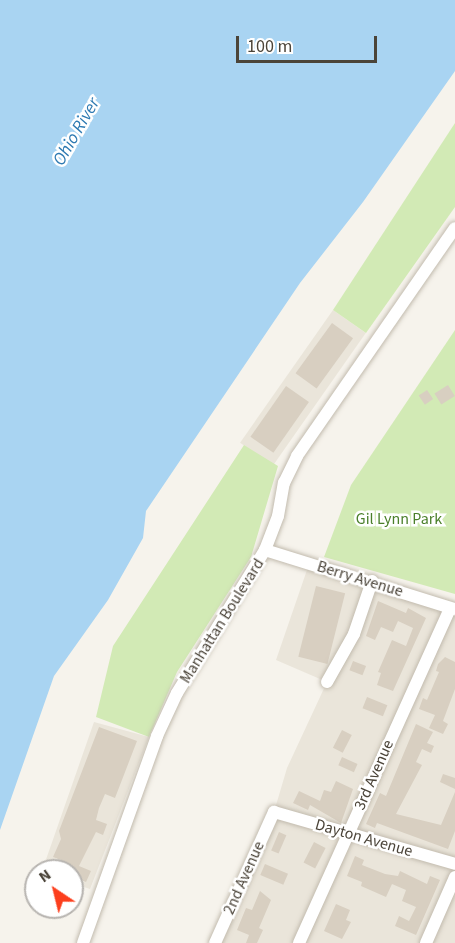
<!DOCTYPE html>
<html>
<head>
<meta charset="utf-8">
<style>
  body { margin:0 }
  #map { position:relative; width:455px; height:943px; overflow:hidden; background:#f6f3ec; font-family:"Source Sans 3",sans-serif }
  div>[style] { position:absolute }
  [style*='--x'] { left:calc(var(--x)*1px); top:calc(var(--y)*1px); width:calc(var(--w)*1px); rotate:calc(var(--a)*1deg) }
  .residential>* { inset:0; background:#eae5da; transform-origin:0 0 }
  .green>* { inset:0; background:#d2eab5 }
  .water>* { inset:0; background:#a9d4f2 }
  .building>* { inset:0; background:#d8cfc1; transform-origin:0 0 }
  .roads { filter:drop-shadow(0 0 2px #c2bbae) drop-shadow(0 0 2px #c2bbae) }
  .minor>* { height:12px; margin:-6px; padding:0 6px; transform-origin:6px; border-radius:6px; background:#fff }
  span { translate:-50% -50%; white-space:nowrap; text-align:center; line-height:1.15; -webkit-text-stroke:5px #fff; paint-order:stroke }
  .park-label { font-size:16px; color:#4a7f2a }
  .street-label { font-size:16px; color:#4b4439 }
  .water-label { font-size:18px; color:#2e7ab2; font-style:italic }
  .north { position:absolute; left:24px; top:859px; width:60px; height:60px; box-sizing:border-box; background:#fff; border:2px solid #b7b4b0; border-radius:50%; rotate:325deg; font-size:16px; font-weight:700; line-height:24px; text-align:center; color:#4b4439 }
  .north::after { content:''; display:block; margin:auto; width:21px; height:27px; background:#fc3f1d; clip-path:polygon(50% 0,100% 100%,50% 72%,0 100%) }
  .scale { position:absolute; left:236px; top:36px; width:141px; height:27px; box-sizing:border-box; border:3px solid #4b4439; border-top:0; padding-left:8px; font-size:18px; line-height:21px; white-space:nowrap; color:#4b4439; -webkit-text-stroke:4px #fff; paint-order:stroke }
</style>
</head>
<body>
<div id="map">
  <div class="residential">
    <i style="left:333px;top:310px;width:40px;height:162px;rotate:35deg"></i>
    <i style="clip-path:polygon(308px 567px,455px 609px,455px 943px,215px 943px,274px 812px,287px 768px,327px 682px,276px 660px)"></i>
    <i style="clip-path:polygon(94px 722px,149px 737px,90px 889px,72px 883px,72px 871px,42px 871px)"></i>
  </div>
  <div class="green">
    <i style="clip-path:polygon(455px 123px,455px 207px,366px 333px,333px 310px)"></i>
    <i style="clip-path:polygon(455px 330px,455px 594px,324px 557px,351px 485px)"></i>
    <i style="clip-path:polygon(244px 445px,278px 466px,251px 557px,177px 672px,149px 737px,96px 717px,113px 646px)"></i>
  </div>
  <div class="water">
    <i style="clip-path:polygon(0 0,455px 0,455px 71px,363px 202px,300px 283px,146px 511px,143px 538px,108px 600px,54px 676px,0 830px)"></i>
  </div>
  <div class="building">
    <i style="left:332px;top:323px;width:26px;height:62px;rotate:36deg"></i>
    <i style="left:448px;top:385px;width:13px;height:16px;rotate:58deg"></i>
    <i style="left:286px;top:386px;width:28px;height:62px;rotate:35deg"></i>
    <i style="left:427px;top:390px;width:11px;height:10px;rotate:56deg"></i>
    <i style="left:316px;top:586px;width:30px;height:73px;rotate:14deg"></i>
    <i style="clip-path:polygon(378px 601px,406px 613px,408px 608px,426px 618px,393px 691px,377px 685px,381px 673px,378px 672px,392px 640px,406px 646px,413px 628px,398px 621px,393px 632px,381px 627px,375px 640px,366px 636px)"></i>
    <i style="clip-path:polygon(445px 657px,455px 662px,455px 689px,443px 721px,448px 724px,443px 734px,429px 728px,435px 715px,419px 709px,423px 698px,427px 700px,439px 672px,436px 671px,438px 664px)"></i>
    <i style="left:353px;top:661px;width:14px;height:10px;rotate:21deg"></i>
    <i style="left:367px;top:697px;width:22px;height:12px;rotate:22deg"></i>
    <i style="clip-path:polygon(416px 724px,433px 732px,427px 743px,434px 746px,431px 753px,422px 749px,416px 762px,422px 765px,396px 814px,441px 825px,455px 792px,455px 831px,448px 849px,377px 823px,375px 828px,366px 824px,380px 793px,386px 796px)"></i>
    <i style="clip-path:polygon(99px 727px,137px 741px,115px 798px,105px 794px,99px 808px,96px 820px,107px 824px,103px 835px,96px 832px,79px 866px,91px 871px,86px 882px,72px 876px,72px 871px,59px 865px,61px 860px,53px 857px,61px 839px,59px 831px)"></i>
    <i style="left:342px;top:730px;width:11px;height:20px;rotate:27deg"></i>
    <i style="left:342px;top:757px;width:17px;height:9px;rotate:24deg"></i>
    <i style="clip-path:polygon(443px 774px,455px 778px,455px 789px,440px 782px)"></i>
    <i style="clip-path:polygon(336px 781px,353px 789px,341px 823px,310px 805px,308px 810px,293px 803px,299px 791px,320px 801px,324px 790px,331px 792px)"></i>
    <i style="left:279px;top:832px;width:8px;height:20px;rotate:23deg"></i>
    <i style="left:314px;top:842px;width:13px;height:23px;rotate:27deg"></i>
    <i style="clip-path:polygon(355px 856px,364px 860px,362px 865px,385px 874px,398px 876px,400px 871px,427px 884px,430px 876px,440px 880px,416px 935px,395px 926px,399px 916px,409px 921px,416px 907px,402px 901px,406px 890px,392px 884px,386px 897px,361px 886px,362px 882px,347px 876px)"></i>
    <i style="left:265px;top:864px;width:25px;height:12px;rotate:23deg"></i>
    <i style="clip-path:polygon(260px 891px,271px 900px,259px 928px,263px 930px,257px 943px,246px 943px,249px 935px,237px 930px,246px 908px,252px 910px)"></i>
    <i style="clip-path:polygon(336px 904px,350px 910px,346px 920px,351px 922px,342px 939px,324px 931px)"></i>
  </div>
  <div class="roads">
    <div class="minor">
      <i style="--x:265;--y:550;--w:199;--a:17.3"></i>
      <i style="--x:327;--y:682;--w:55;--a:-60.6"></i>
      <i style="--x:354;--y:634;--w:56;--a:-71.2"></i>
      <i style="--x:83;--y:943;--w:220;--a:-70.3"></i>
      <i style="--x:157;--y:736;--w:47;--a:-65.1"></i>
      <i style="--x:177;--y:693;--w:168;--a:-58.4"></i>
      <i style="--x:265;--y:550;--w:36;--a:-69"></i>
      <i style="--x:278;--y:516;--w:34;--a:-80"></i>
      <i style="--x:284;--y:483;--w:30;--a:-64"></i>
      <i style="--x:297;--y:456;--w:277;--a:-55.3"></i>
      <i style="--x:215;--y:943;--w:144;--a:-65.8"></i>
      <i style="--x:274;--y:812;--w:188;--a:16"></i>
      <i style="--x:299;--y:943;--w:367;--a:-65.7"></i>
      <i style="--x:426;--y:943;--w:72;--a:-66.3"></i>
    </div>
  </div>
  <div class="park-label">
    <span style="left:399px;top:519px">Gil Lynn Park</span>
  </div>
  <div class="street-label">
    <span style="left:360px;top:579px;rotate:17deg">Berry Avenue</span>
    <span style="left:222px;top:621px;rotate:-58deg">Manhattan Boulevard</span>
    <span style="left:374px;top:775px;rotate:-66deg">3rd Avenue</span>
    <span style="left:364px;top:838px;rotate:16deg">Dayton Avenue</span>
    <span style="left:244px;top:878px;rotate:-66deg">2nd Avenue</span>
  </div>
  <div class="water-label">
    <span style="left:77px;top:132px;rotate:-60deg">Ohio River</span>
  </div>
  <div class="north">N</div>
  <div class="scale">100 m</div>
</div>
</body>
</html>
